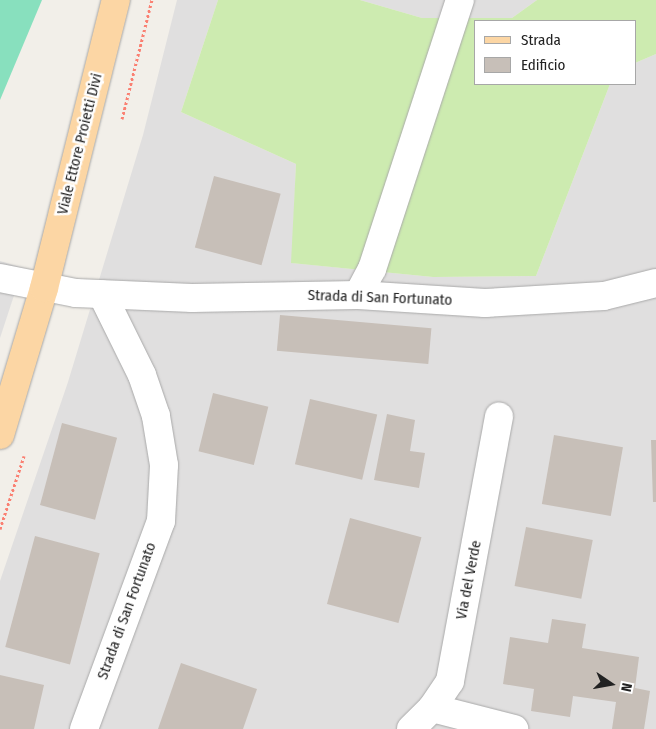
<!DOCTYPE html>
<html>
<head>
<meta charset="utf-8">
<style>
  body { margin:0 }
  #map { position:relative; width:656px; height:729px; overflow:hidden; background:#f2efe9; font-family:"Fira Sans Condensed",sans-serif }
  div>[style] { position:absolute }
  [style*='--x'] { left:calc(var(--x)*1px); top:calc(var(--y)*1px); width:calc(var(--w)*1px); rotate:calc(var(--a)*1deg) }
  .residential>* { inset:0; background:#e0dfdf }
  .grass>* { inset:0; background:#cdebb0 }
  .pitch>* { inset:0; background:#88e0be }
  .building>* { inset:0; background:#c7bfb8; transform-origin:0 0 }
  .path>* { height:3px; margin-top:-1.5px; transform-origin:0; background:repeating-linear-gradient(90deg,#fa8072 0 2.5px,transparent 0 5px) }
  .roads { filter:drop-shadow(0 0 1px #a9a9a9) drop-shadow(0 0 1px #a9a9a9) }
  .minor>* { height:28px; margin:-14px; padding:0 14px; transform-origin:14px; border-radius:14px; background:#fff }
  .major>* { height:28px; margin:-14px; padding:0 14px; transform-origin:14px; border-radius:14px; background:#fcd6a4 }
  span { translate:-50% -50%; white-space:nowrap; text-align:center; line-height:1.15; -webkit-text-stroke:5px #fff; paint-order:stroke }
  .street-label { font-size:15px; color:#222 }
  .legend { position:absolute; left:474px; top:20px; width:162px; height:65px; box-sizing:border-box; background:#fff; border:1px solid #a7a7a7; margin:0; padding:6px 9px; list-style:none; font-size:15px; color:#222 }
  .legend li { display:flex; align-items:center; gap:10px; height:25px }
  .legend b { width:25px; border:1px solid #a7a7a7 }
  .north { position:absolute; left:586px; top:659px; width:50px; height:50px; -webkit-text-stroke:4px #fff; paint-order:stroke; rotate:102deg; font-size:14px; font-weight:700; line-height:20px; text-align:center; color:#222 }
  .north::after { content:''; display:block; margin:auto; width:18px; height:22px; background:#222; clip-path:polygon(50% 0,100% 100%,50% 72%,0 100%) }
</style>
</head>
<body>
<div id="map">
  <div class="residential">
    <i style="clip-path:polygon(177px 0,218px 0,181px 112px,296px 164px,292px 263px,433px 277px,536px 276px,610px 84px,635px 84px,635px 63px,656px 54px,656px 729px,0 729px,0 581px,68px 382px,143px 135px)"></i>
    <i style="clip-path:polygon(360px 0,537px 0,512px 18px,422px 18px)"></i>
    <i style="clip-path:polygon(0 261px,23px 268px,0 338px)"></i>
  </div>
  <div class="grass">
    <i style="clip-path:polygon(218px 0,360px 0,422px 18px,512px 18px,537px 0,656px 0,656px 54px,635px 63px,635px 21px,475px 21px,475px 84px,610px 84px,536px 276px,433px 277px,291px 263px,296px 164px,181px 112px)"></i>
  </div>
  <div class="pitch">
    <i style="clip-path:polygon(0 0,42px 0,0 100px)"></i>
  </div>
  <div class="building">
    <i style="left:214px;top:176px;width:69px;height:74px;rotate:15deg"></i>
    <i style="left:280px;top:315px;width:152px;height:36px;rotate:5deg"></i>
    <i style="left:213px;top:393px;width:57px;height:60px;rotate:14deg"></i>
    <i style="left:310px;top:399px;width:69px;height:67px;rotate:13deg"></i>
    <i style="clip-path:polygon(387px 414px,415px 420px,410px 451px,425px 453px,419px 488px,374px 480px)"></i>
    <i style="left:62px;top:423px;width:57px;height:85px;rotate:15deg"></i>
    <i style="left:554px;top:435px;width:70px;height:70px;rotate:10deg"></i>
    <i style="clip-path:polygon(651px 440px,656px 440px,656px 502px,653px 502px)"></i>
    <i style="left:350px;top:518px;width:74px;height:89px;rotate:15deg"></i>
    <i style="left:526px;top:527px;width:68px;height:60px;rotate:11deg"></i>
    <i style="left:35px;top:536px;width:67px;height:115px;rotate:15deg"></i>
    <i style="clip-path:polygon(552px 619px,586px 624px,582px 648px,639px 657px,635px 688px,650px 691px,644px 729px,612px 729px,616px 702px,573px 696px,570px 717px,531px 711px,534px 689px,503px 684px,510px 637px,548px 643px)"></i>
    <i style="clip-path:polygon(181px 663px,257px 689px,243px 729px,158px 729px)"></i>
    <i style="clip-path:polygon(0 675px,44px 685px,34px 729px,0 729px)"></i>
  </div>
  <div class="path">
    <i style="--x:122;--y:119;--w:123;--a:-75.9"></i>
    <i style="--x:0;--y:529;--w:77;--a:-71.8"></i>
  </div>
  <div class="roads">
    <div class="minor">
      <i style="--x:0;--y:278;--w:77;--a:11.2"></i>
      <i style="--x:76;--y:293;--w:116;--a:2.5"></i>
      <i style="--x:192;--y:298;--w:166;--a:-1"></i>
      <i style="--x:358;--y:295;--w:127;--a:3.6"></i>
      <i style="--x:485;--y:303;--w:119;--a:-3.4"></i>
      <i style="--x:604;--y:296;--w:54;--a:-14"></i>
      <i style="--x:358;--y:295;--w:30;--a:-62"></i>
      <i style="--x:372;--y:269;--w:283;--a:-71.9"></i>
      <i style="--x:432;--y:708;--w:85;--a:14.4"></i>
      <i style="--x:84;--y:729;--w:222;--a:-69.7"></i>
      <i style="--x:161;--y:521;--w:56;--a:-86.9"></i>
      <i style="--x:164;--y:465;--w:50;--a:-99.3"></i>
      <i style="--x:156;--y:416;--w:43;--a:-108.9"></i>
      <i style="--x:142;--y:375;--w:90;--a:-116.3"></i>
      <i style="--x:411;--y:729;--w:30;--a:-45"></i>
      <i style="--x:432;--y:708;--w:32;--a:-56"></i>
      <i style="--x:450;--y:681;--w:269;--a:-79.5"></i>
    </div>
    <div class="major">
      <i style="--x:0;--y:435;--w:153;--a:-73.3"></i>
      <i style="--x:44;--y:288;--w:297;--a:-76"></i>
    </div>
  </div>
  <div class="street-label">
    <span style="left:80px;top:144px;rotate:-76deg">Viale Ettore Proietti Divi</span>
    <span style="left:380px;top:298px;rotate:2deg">Strada di San Fortunato</span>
    <span style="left:469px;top:580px;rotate:-79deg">Via del Verde</span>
    <span style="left:127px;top:611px;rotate:-70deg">Strada di San Fortunato</span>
  </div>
  <ul class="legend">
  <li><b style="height:6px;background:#fcd6a4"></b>Strada</li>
  <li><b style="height:14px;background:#c7bfb8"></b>Edificio</li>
  </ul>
  <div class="north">N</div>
</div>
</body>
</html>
